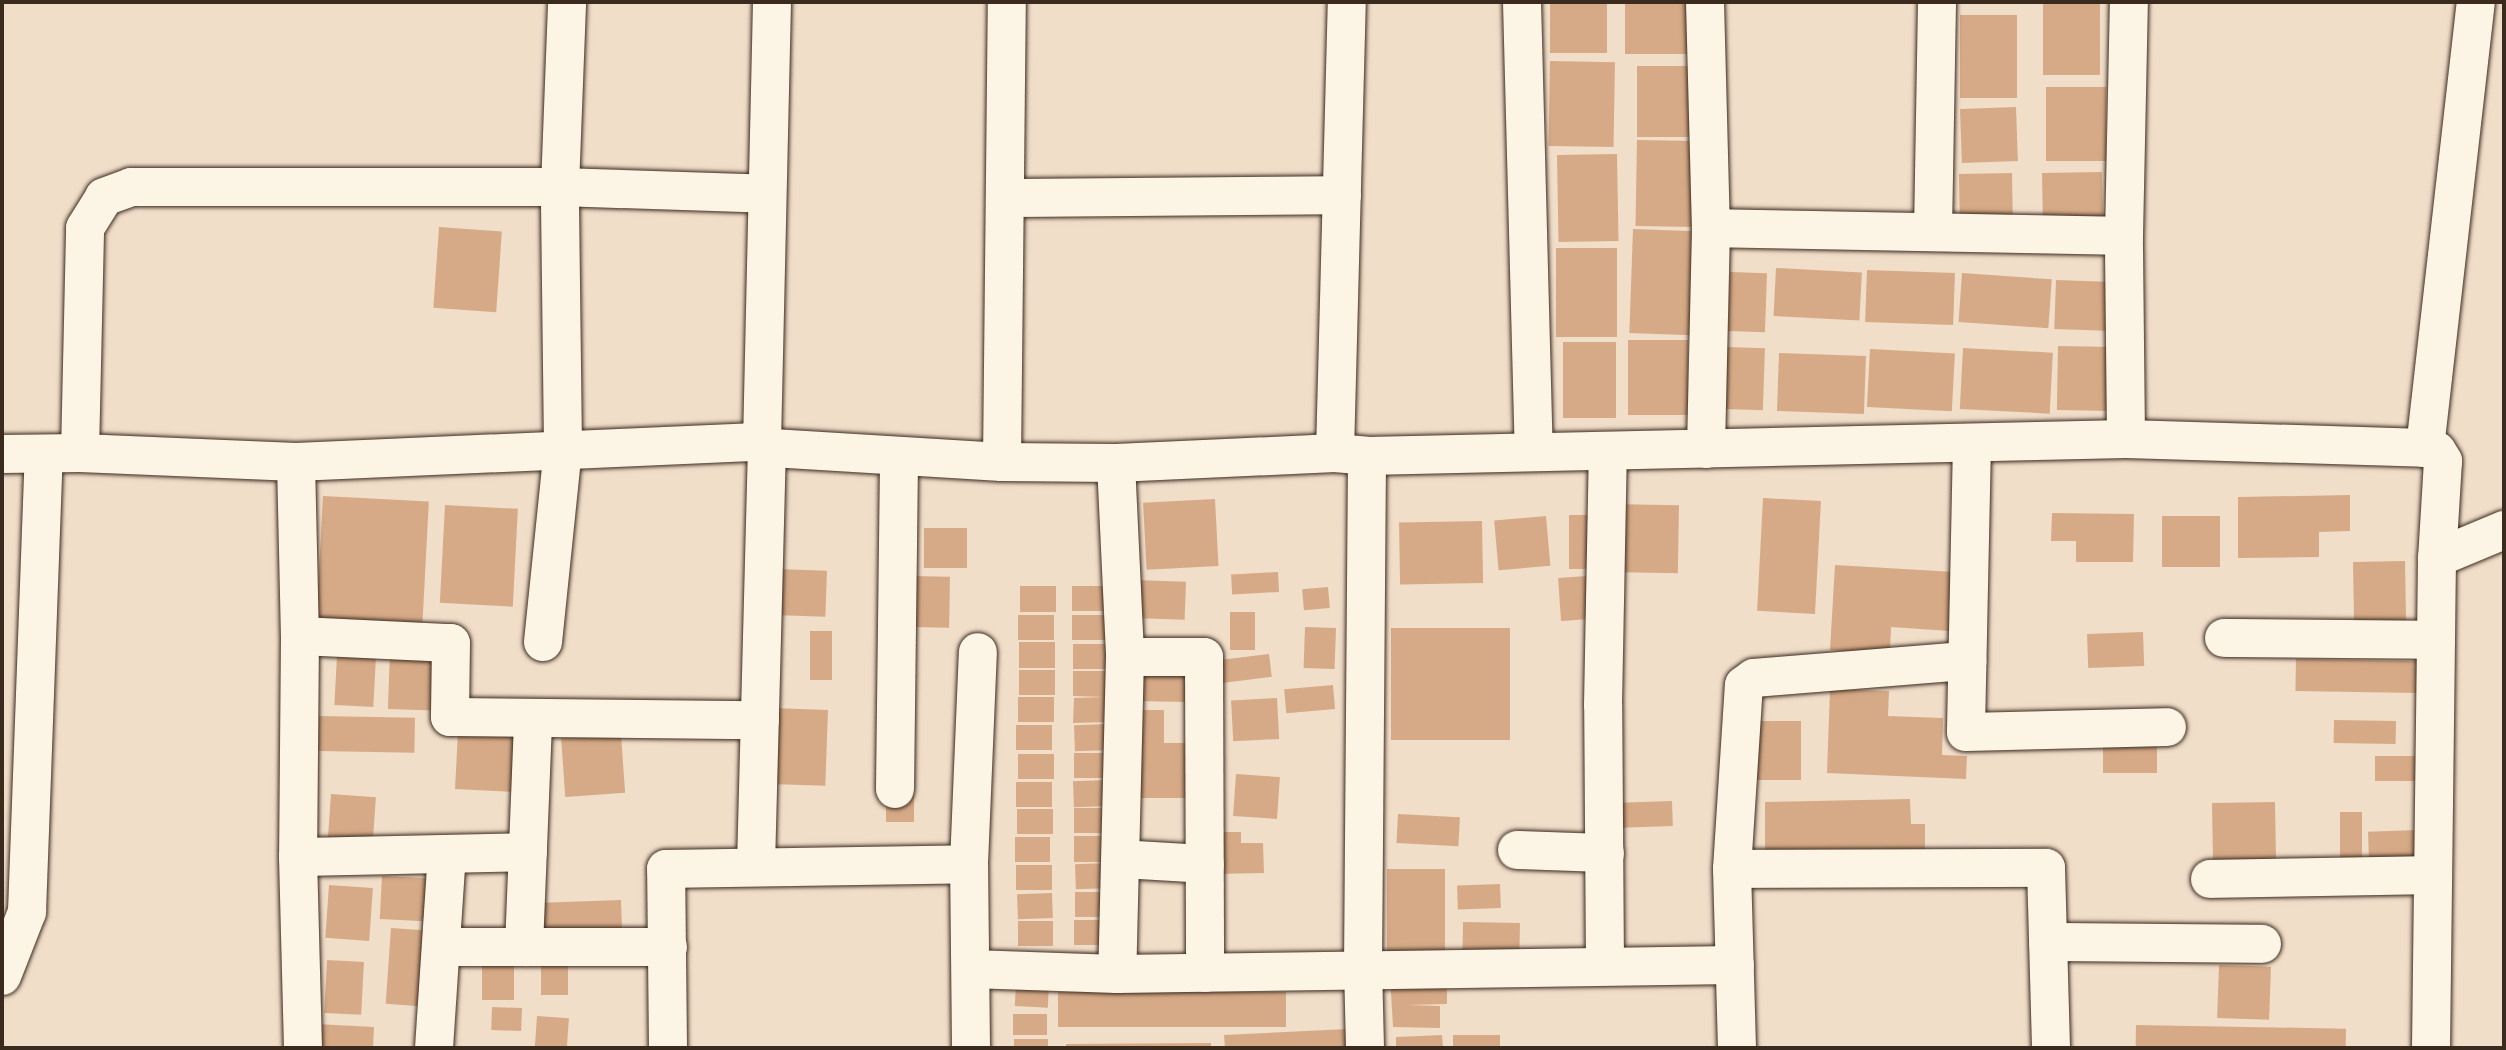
<!DOCTYPE html>
<html>
<head>
<meta charset="utf-8">
<style>
  body { margin:0 }
  #map { position:relative; width:2506px; height:1050px; overflow:hidden; background:#f1dec9; font-family:Delius,sans-serif }
  div>[style] { position:absolute }
  [style*='--x'] { left:calc(var(--x)*1px); top:calc(var(--y)*1px); width:calc(var(--w)*1px); rotate:calc(var(--a)*1deg) }
  .building>* { inset:0; background:#d6aa87; transform-origin:0 0 }
  .roads { filter:drop-shadow(0 0 2px #3b2a1e) drop-shadow(0 0 2px #3b2a1e) }
  .minor>* { height:38px; margin:-19px; padding:0 19px; transform-origin:19px; border-radius:19px; background:#fcf5e5 }
  .tertiary>* { height:38px; margin:-19px; padding:0 19px; transform-origin:19px; border-radius:19px; background:#fcf5e5 }
  span { translate:-50% -50%; white-space:nowrap; text-align:center; line-height:1.15; -webkit-text-stroke:5px #fcf5e5; paint-order:stroke }
  .frame { position:absolute; inset:0; border:4px solid #3b2a1e; pointer-events:none }
</style>
</head>
<body>
<div id="map">
  <div class="building">
    <i style="left:1550px;top:2px;width:57px;height:51px"></i>
    <i style="left:1625px;top:2px;width:70px;height:52px"></i>
    <i style="left:2043px;top:2px;width:57px;height:73px"></i>
    <i style="left:1960px;top:15px;width:57px;height:83px"></i>
    <i style="left:1550px;top:61px;width:65px;height:85px;rotate:1deg"></i>
    <i style="left:1637px;top:66px;width:63px;height:71px"></i>
    <i style="left:2106px;top:87px;width:74px;height:60px;rotate:90deg"></i>
    <i style="left:2016px;top:107px;width:54px;height:56px;rotate:88deg"></i>
    <i style="left:1637px;top:140px;width:59px;height:86px;rotate:1deg"></i>
    <i style="left:1617px;top:154px;width:87px;height:60px;rotate:89deg"></i>
    <i style="left:2102px;top:172px;width:57px;height:60px;rotate:89deg"></i>
    <i style="left:2012px;top:173px;width:53px;height:53px;rotate:89deg"></i>
    <i style="left:439px;top:227px;width:63px;height:81px;rotate:4deg"></i>
    <i style="left:1633px;top:229px;width:63px;height:104px;rotate:2deg"></i>
    <i style="left:1617px;top:248px;width:89px;height:61px;rotate:90deg"></i>
    <i style="left:1776px;top:268px;width:86px;height:48px;rotate:3deg"></i>
    <i style="left:1867px;top:270px;width:88px;height:52px;rotate:2deg"></i>
    <i style="left:1730px;top:272px;width:37px;height:59px;rotate:2deg"></i>
    <i style="left:1962px;top:273px;width:90px;height:49px;rotate:4deg"></i>
    <i style="left:2056px;top:280px;width:57px;height:49px;rotate:2deg"></i>
    <i style="left:1628px;top:340px;width:60px;height:75px"></i>
    <i style="left:1563px;top:342px;width:53px;height:76px"></i>
    <i style="left:2058px;top:346px;width:55px;height:64px;rotate:1deg"></i>
    <i style="left:1727px;top:347px;width:38px;height:62px;rotate:2deg"></i>
    <i style="left:1963px;top:348px;width:90px;height:61px;rotate:3deg"></i>
    <i style="left:1870px;top:349px;width:85px;height:58px;rotate:3deg"></i>
    <i style="left:1779px;top:353px;width:87px;height:58px;rotate:2deg"></i>
    <i style="clip-path:polygon(2350px 495px,2350px 531px,2319px 532px,2319px 557px,2238px 558px,2238px 497px)"></i>
    <i style="left:323px;top:496px;width:106px;height:132px;rotate:3deg"></i>
    <i style="left:1763px;top:498px;width:58px;height:113px;rotate:3deg"></i>
    <i style="left:1215px;top:499px;width:67px;height:72px;rotate:87deg"></i>
    <i style="left:1609px;top:504px;width:70px;height:68px;rotate:1deg"></i>
    <i style="left:445px;top:505px;width:73px;height:98px;rotate:3deg"></i>
    <i style="clip-path:polygon(2052px 513px,2134px 514px,2133px 562px,2076px 562px,2076px 541px,2051px 541px)"></i>
    <i style="left:1569px;top:515px;width:22px;height:54px"></i>
    <i style="left:1546px;top:516px;width:50px;height:52px;rotate:85deg"></i>
    <i style="left:2162px;top:516px;width:58px;height:51px"></i>
    <i style="left:1482px;top:521px;width:62px;height:83px;rotate:89deg"></i>
    <i style="left:967px;top:528px;width:40px;height:43px;rotate:90deg"></i>
    <i style="left:2405px;top:561px;width:68px;height:52px;rotate:89deg"></i>
    <i style="clip-path:polygon(1835px 565px,1954px 572px,1950px 631px,1891px 627px,1890px 654px,1830px 650px)"></i>
    <i style="left:775px;top:569px;width:52px;height:46px;rotate:2deg"></i>
    <i style="left:1278px;top:572px;width:20px;height:47px;rotate:87deg"></i>
    <i style="left:911px;top:576px;width:39px;height:51px;rotate:1deg"></i>
    <i style="left:1587px;top:576px;width:43px;height:29px;rotate:86deg"></i>
    <i style="left:1134px;top:580px;width:52px;height:38px;rotate:2deg"></i>
    <i style="left:1020px;top:586px;width:36px;height:26px"></i>
    <i style="left:1072px;top:586px;width:35px;height:25px"></i>
    <i style="left:1328px;top:587px;width:21px;height:26px;rotate:85deg"></i>
    <i style="left:1230px;top:612px;width:25px;height:38px"></i>
    <i style="left:1018px;top:615px;width:36px;height:25px"></i>
    <i style="left:1072px;top:615px;width:36px;height:25px"></i>
    <i style="left:1305px;top:627px;width:31px;height:41px;rotate:2deg"></i>
    <i style="left:1391px;top:628px;width:119px;height:112px"></i>
    <i style="left:810px;top:631px;width:22px;height:49px"></i>
    <i style="left:2143px;top:632px;width:34px;height:56px;rotate:88deg"></i>
    <i style="left:1019px;top:642px;width:36px;height:26px"></i>
    <i style="left:1073px;top:644px;width:35px;height:25px"></i>
    <i style="left:390px;top:650px;width:46px;height:59px;rotate:2deg"></i>
    <i style="left:1269px;top:654px;width:23px;height:50px;rotate:83deg"></i>
    <i style="left:337px;top:655px;width:39px;height:50px;rotate:3deg"></i>
    <i style="left:2296px;top:659px;width:122px;height:32px;rotate:1deg"></i>
    <i style="left:1019px;top:670px;width:36px;height:25px"></i>
    <i style="left:1133px;top:670px;width:54px;height:31px;rotate:1deg"></i>
    <i style="clip-path:polygon(1073px 671px,1108px 671px,1109px 722px,1073px 723px,1074px 698px,1105px 697px,1073px 696px)"></i>
    <i style="left:1333px;top:685px;width:24px;height:49px;rotate:85deg"></i>
    <i style="clip-path:polygon(1830px 689px,1889px 691px,1888px 716px,1943px 718px,1942px 755px,1967px 756px,1966px 779px,1827px 773px)"></i>
    <i style="left:1054px;top:697px;width:25px;height:36px;rotate:90deg"></i>
    <i style="left:1277px;top:698px;width:41px;height:46px;rotate:87deg"></i>
    <i style="left:773px;top:708px;width:55px;height:76px;rotate:2deg"></i>
    <i style="clip-path:polygon(1134px 710px,1164px 710px,1164px 743px,1190px 743px,1189px 798px,1134px 798px)"></i>
    <i style="left:319px;top:716px;width:96px;height:35px;rotate:1deg"></i>
    <i style="left:2334px;top:720px;width:62px;height:23px;rotate:1deg"></i>
    <i style="left:1745px;top:721px;width:56px;height:59px"></i>
    <i style="left:1109px;top:724px;width:26px;height:35px;rotate:88deg"></i>
    <i style="left:1016px;top:725px;width:36px;height:25px"></i>
    <i style="left:458px;top:732px;width:60px;height:57px;rotate:3deg"></i>
    <i style="left:621px;top:734px;width:59px;height:60px;rotate:86deg"></i>
    <i style="left:2157px;top:739px;width:34px;height:54px;rotate:90deg"></i>
    <i style="left:1074px;top:753px;width:35px;height:25px"></i>
    <i style="left:1018px;top:754px;width:36px;height:25px"></i>
    <i style="left:2375px;top:756px;width:53px;height:25px"></i>
    <i style="left:1236px;top:774px;width:44px;height:42px;rotate:4deg"></i>
    <i style="left:1109px;top:780px;width:26px;height:36px;rotate:88deg"></i>
    <i style="left:1052px;top:782px;width:25px;height:36px;rotate:90deg"></i>
    <i style="left:886px;top:793px;width:28px;height:29px"></i>
    <i style="left:331px;top:794px;width:45px;height:50px;rotate:4deg"></i>
    <i style="clip-path:polygon(1910px 799px,1911px 824px,1925px 824px,1925px 852px,1765px 855px,1765px 802px)"></i>
    <i style="left:1672px;top:801px;width:25px;height:60px;rotate:88deg"></i>
    <i style="left:2275px;top:802px;width:57px;height:63px;rotate:89deg"></i>
    <i style="left:1110px;top:808px;width:25px;height:36px;rotate:90deg"></i>
    <i style="left:1053px;top:809px;width:25px;height:36px;rotate:90deg"></i>
    <i style="left:2340px;top:812px;width:22px;height:61px"></i>
    <i style="left:1398px;top:814px;width:62px;height:29px;rotate:3deg"></i>
    <i style="left:2417px;top:830px;width:30px;height:49px;rotate:88deg"></i>
    <i style="clip-path:polygon(1217px 832px,1241px 832px,1241px 843px,1263px 843px,1264px 873px,1218px 874px)"></i>
    <i style="left:1074px;top:836px;width:36px;height:26px"></i>
    <i style="left:1015px;top:837px;width:35px;height:25px"></i>
    <i style="left:1110px;top:863px;width:25px;height:35px;rotate:88deg"></i>
    <i style="left:1016px;top:865px;width:36px;height:25px"></i>
    <i style="left:1387px;top:869px;width:58px;height:87px"></i>
    <i style="left:382px;top:876px;width:45px;height:43px;rotate:3deg"></i>
    <i style="left:1500px;top:884px;width:24px;height:43px;rotate:88deg"></i>
    <i style="left:329px;top:885px;width:44px;height:53px;rotate:4deg"></i>
    <i style="left:1111px;top:892px;width:25px;height:36px;rotate:90deg"></i>
    <i style="left:1052px;top:893px;width:25px;height:35px;rotate:88deg"></i>
    <i style="left:621px;top:900px;width:29px;height:79px;rotate:88deg"></i>
    <i style="left:1074px;top:920px;width:36px;height:25px"></i>
    <i style="left:1018px;top:921px;width:35px;height:25px"></i>
    <i style="left:1463px;top:922px;width:57px;height:33px;rotate:1deg"></i>
    <i style="left:391px;top:928px;width:44px;height:76px;rotate:4deg"></i>
    <i style="left:327px;top:960px;width:37px;height:53px;rotate:3deg"></i>
    <i style="left:541px;top:961px;width:27px;height:34px"></i>
    <i style="left:514px;top:963px;width:37px;height:32px;rotate:90deg"></i>
    <i style="left:2219px;top:965px;width:52px;height:53px;rotate:2deg"></i>
    <i style="clip-path:polygon(1390px 975px,1447px 975px,1447px 1004px,1406px 1005px,1440px 1006px,1440px 1028px,1393px 1027px)"></i>
    <i style="left:1016px;top:983px;width:33px;height:23px;rotate:3deg"></i>
    <i style="left:1286px;top:992px;width:35px;height:228px;rotate:90deg"></i>
    <i style="left:492px;top:1007px;width:30px;height:23px;rotate:2deg"></i>
    <i style="left:1013px;top:1014px;width:34px;height:21px"></i>
    <i style="left:537px;top:1016px;width:32px;height:32px;rotate:4deg"></i>
    <i style="clip-path:polygon(316px 1024px,374px 1027px,373px 1048px,314px 1048px)"></i>
    <i style="left:2136px;top:1025px;width:210px;height:23px;rotate:1deg"></i>
    <i style="clip-path:polygon(1348px 1029px,1348px 1048px,1225px 1048px,1224px 1035px)"></i>
    <i style="clip-path:polygon(1442px 1035px,1443px 1048px,1396px 1048px,1396px 1037px)"></i>
    <i style="left:1500px;top:1035px;width:13px;height:47px;rotate:90deg"></i>
    <i style="left:1048px;top:1039px;width:9px;height:34px;rotate:90deg"></i>
    <i style="clip-path:polygon(1211px 1043px,1211px 1048px,1066px 1048px,1066px 1044px)"></i>
  </div>
  <div class="roads">
    <div class="minor">
      <i style="--x:1522;--y:2;--w:450;--a:88.5"></i>
      <i style="--x:1705;--y:2;--w:226;--a:88.5"></i>
      <i style="--x:1711;--y:228;--w:221;--a:91.3"></i>
      <i style="--x:1006;--y:198;--w:336;--a:-0.5"></i>
      <i style="--x:1711;--y:228;--w:413;--a:1.1"></i>
      <i style="--x:1933;--y:232;--w:230;--a:-89"></i>
      <i style="--x:2126;--y:439;--w:203;--a:-90.6"></i>
      <i style="--x:2124;--y:236;--w:234;--a:-88.8"></i>
      <i style="--x:1972;--y:443;--w:289;--a:91.2"></i>
      <i style="--x:1966;--y:732;--w:201;--a:-1.4"></i>
      <i style="--x:2425;--y:448;--w:449;--a:-83.5"></i>
      <i style="--x:80;--y:453;--w:225;--a:-88.7"></i>
      <i style="--x:85;--y:228;--w:36;--a:-58"></i>
      <i style="--x:104;--y:197;--w:29;--a:-20"></i>
      <i style="--x:131;--y:187;--w:429;--a:0"></i>
      <i style="--x:560;--y:187;--w:207;--a:1.9"></i>
      <i style="--x:1335;--y:453;--w:451;--a:-88.5"></i>
      <i style="--x:2;--y:454;--w:78;--a:-0.7"></i>
      <i style="--x:80;--y:453;--w:216;--a:2.4"></i>
      <i style="--x:296;--y:462;--w:467;--a:-2.5"></i>
      <i style="--x:296;--y:462;--w:174;--a:88.7"></i>
      <i style="--x:300;--y:636;--w:221;--a:90.5"></i>
      <i style="--x:298;--y:857;--w:191;--a:88.5"></i>
      <i style="--x:1002;--y:462;--w:460;--a:-89.4"></i>
      <i style="--x:1116;--y:463;--w:194;--a:87.3"></i>
      <i style="--x:1125;--y:657;--w:317;--a:91.4"></i>
      <i style="--x:2437;--y:558;--w:73;--a:-22.7"></i>
      <i style="--x:300;--y:636;--w:151;--a:2.7"></i>
      <i style="--x:451;--y:643;--w:74;--a:90.8"></i>
      <i style="--x:450;--y:717;--w:310;--a:0.6"></i>
      <i style="--x:2224;--y:638;--w:212;--a:0.5"></i>
      <i style="--x:543;--y:642;--w:195;--a:-84.1"></i>
      <i style="--x:563;--y:448;--w:261;--a:-90.7"></i>
      <i style="--x:560;--y:187;--w:185;--a:-87.8"></i>
      <i style="--x:1125;--y:657;--w:79;--a:0"></i>
      <i style="--x:1204;--y:657;--w:316;--a:89.8"></i>
      <i style="--x:895;--y:789;--w:333;--a:-89.3"></i>
      <i style="--x:1517;--y:850;--w:88;--a:2"></i>
      <i style="--x:298;--y:857;--w:230;--a:-1.2"></i>
      <i style="--x:1121;--y:859;--w:84;--a:3.4"></i>
      <i style="--x:756;--y:866;--w:420;--a:-88.5"></i>
      <i style="--x:1732;--y:869;--w:314;--a:-0.2"></i>
      <i style="--x:2046;--y:868;--w:180;--a:88.4"></i>
      <i style="--x:2210;--y:879;--w:222;--a:-1"></i>
      <i style="--x:2048;--y:942;--w:214;--a:0.5"></i>
      <i style="--x:442;--y:947;--w:226;--a:0"></i>
      <i style="--x:524;--y:947;--w:229;--a:-87.7"></i>
      <i style="--x:1605;--y:966;--w:261;--a:-90.4"></i>
      <i style="--x:1603;--y:705;--w:253;--a:-88.9"></i>
      <i style="--x:971;--y:969;--w:146;--a:2"></i>
      <i style="--x:1117;--y:974;--w:618;--a:-0.83"></i>
      <i style="--x:2;--y:976;--w:69;--a:-68.7"></i>
      <i style="--x:27;--y:912;--w:456;--a:-87.9"></i>
      <i style="--x:434;--y:1048;--w:194;--a:-86.2"></i>
      <i style="--x:668;--y:1048;--w:179;--a:-90.6"></i>
      <i style="--x:666;--y:869;--w:303;--a:-0.9"></i>
      <i style="--x:971;--y:1048;--w:184;--a:-90.6"></i>
      <i style="--x:969;--y:864;--w:212;--a:-87.6"></i>
      <i style="--x:1365;--y:1048;--w:80;--a:-91.4"></i>
      <i style="--x:1363;--y:968;--w:512;--a:-89.55"></i>
      <i style="--x:1737;--y:1048;--w:179;--a:-91.6"></i>
      <i style="--x:1732;--y:869;--w:184;--a:-86.3"></i>
      <i style="--x:1744;--y:685;--w:12;--a:-35"></i>
      <i style="--x:1754;--y:678;--w:214;--a:-4.6"></i>
    </div>
    <div class="tertiary">
      <i style="--x:772;--y:2;--w:427;--a:91.3"></i>
      <i style="--x:762;--y:429;--w:13;--a:86"></i>
      <i style="--x:763;--y:442;--w:11;--a:34"></i>
      <i style="--x:772;--y:448;--w:230;--a:3.5"></i>
      <i style="--x:1002;--y:462;--w:114;--a:0.5"></i>
      <i style="--x:1116;--y:463;--w:219;--a:-2.6"></i>
      <i style="--x:1335;--y:453;--w:32;--a:5"></i>
      <i style="--x:1367;--y:456;--w:759;--a:-1.28"></i>
      <i style="--x:2126;--y:439;--w:299;--a:1.7"></i>
      <i style="--x:2425;--y:448;--w:12;--a:14"></i>
      <i style="--x:2437;--y:451;--w:12;--a:59"></i>
      <i style="--x:2443;--y:461;--w:97;--a:93.5"></i>
      <i style="--x:2437;--y:558;--w:490;--a:90.7"></i>
    </div>
  </div>
  <div class="frame"></div>
</div>
</body>
</html>
